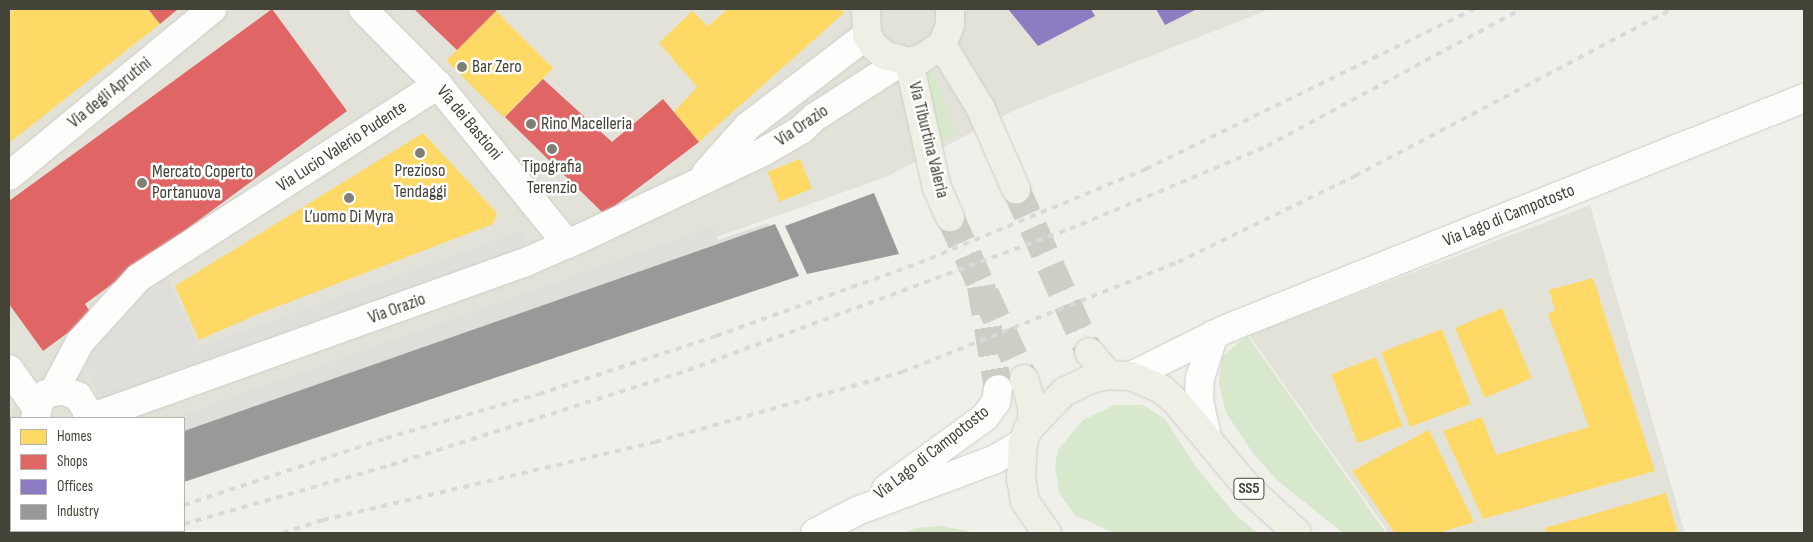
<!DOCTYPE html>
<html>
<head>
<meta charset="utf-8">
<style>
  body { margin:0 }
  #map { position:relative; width:1813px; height:542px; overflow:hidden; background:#f0efea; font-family:"Sofia Sans Condensed",sans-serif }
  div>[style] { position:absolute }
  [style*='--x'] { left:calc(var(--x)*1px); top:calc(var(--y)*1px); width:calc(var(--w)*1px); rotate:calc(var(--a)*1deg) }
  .residential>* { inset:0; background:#e3e2d9 }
  .green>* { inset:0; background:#d7e8cd }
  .parking>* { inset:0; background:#dfdeda }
  .homes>* { inset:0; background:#ffd966; transform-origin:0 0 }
  .shops>* { inset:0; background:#e06666 }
  .offices>* { inset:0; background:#8e7cc3 }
  .industry>* { inset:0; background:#999 }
  .minor-tunnel>* { height:28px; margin-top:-14px; transform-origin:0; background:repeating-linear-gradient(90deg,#cecdc6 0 28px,transparent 0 42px) }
  .major-tunnel>* { height:28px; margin-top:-14px; transform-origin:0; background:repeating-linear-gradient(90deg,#cecdc6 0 28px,transparent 0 42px) }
  .roads { filter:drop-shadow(0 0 1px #cdcdc8) drop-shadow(0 0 1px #cdcdc8) }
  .minor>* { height:28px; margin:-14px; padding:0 14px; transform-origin:14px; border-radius:14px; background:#fdfdfc }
  .major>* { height:28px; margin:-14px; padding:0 14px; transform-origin:14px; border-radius:14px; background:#efefe5 }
  .rail>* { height:4px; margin-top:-2px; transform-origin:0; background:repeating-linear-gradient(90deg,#d9d9d8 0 6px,transparent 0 12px) }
  .dots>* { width:14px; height:14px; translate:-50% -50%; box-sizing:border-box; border:2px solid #fff; border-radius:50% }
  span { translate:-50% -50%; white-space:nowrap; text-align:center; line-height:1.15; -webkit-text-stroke:5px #fff; paint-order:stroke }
  .shield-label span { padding:1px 4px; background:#fff; border:1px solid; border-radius:4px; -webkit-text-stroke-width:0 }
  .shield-label { font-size:16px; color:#444337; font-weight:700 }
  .poi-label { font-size:18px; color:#444337 }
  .left { translate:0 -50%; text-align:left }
  .street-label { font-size:18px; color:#444337 }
  .frame { position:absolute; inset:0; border:10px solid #444337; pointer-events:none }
  .legend { position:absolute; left:10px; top:417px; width:175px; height:115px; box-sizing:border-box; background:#fff; border:1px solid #b4b4af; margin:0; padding:6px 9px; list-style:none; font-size:15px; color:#444337 }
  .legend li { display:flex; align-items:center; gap:10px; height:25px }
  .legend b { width:25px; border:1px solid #b4b4af }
</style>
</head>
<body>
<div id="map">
  <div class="residential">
    <i style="clip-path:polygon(9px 9px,1270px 9px,1019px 108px,886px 177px,184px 426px,184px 418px,11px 418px,11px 485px)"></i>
    <i style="clip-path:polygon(1590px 205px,1685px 533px,1389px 533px,1249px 335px)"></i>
  </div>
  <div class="green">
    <i style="clip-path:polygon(933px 69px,956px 135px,940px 141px,923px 73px)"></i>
    <i style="clip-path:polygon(1247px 335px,1386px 533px,1343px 533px,1277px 480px,1253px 453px,1225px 411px,1219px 382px,1222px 357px)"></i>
    <i style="clip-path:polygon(1115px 405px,1143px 405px,1165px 419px,1196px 467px,1235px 514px,1257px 533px,1115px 533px,1076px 516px,1059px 493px,1055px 465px,1058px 450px,1083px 420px)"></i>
    <i style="clip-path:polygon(941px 526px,977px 533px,904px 533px,917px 528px)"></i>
  </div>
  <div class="parking">
    <i style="clip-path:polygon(768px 223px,789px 273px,186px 476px,184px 472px,184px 418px,173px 418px,713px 226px,718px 240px)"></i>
    <i style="clip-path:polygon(521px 231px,529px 253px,102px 405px,82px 357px,143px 289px,167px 276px,199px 347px)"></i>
  </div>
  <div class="homes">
    <i style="clip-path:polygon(15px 9px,148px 9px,160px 24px,9px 143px,9px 14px)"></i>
    <i style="clip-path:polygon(728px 9px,841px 9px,844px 13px,699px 142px,674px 112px,697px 87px,659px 43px,692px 11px,708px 26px)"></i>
    <i style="left:496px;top:11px;width:81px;height:70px;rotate:45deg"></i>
    <i style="clip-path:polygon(423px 133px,497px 213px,493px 224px,258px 314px,199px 340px,175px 286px)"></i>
    <i style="left:800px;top:159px;width:32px;height:35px;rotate:68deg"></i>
    <i style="clip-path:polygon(1593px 278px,1655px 471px,1483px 519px,1443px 431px,1482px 417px,1496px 455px,1589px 427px,1548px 314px,1555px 310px,1549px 290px)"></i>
    <i style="left:1502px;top:308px;width:76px;height:51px;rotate:67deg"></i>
    <i style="left:1442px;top:329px;width:80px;height:65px;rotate:69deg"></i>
    <i style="left:1376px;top:357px;width:74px;height:48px;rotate:69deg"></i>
    <i style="clip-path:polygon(1429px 430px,1474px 522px,1438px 533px,1395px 533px,1352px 471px)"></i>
    <i style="clip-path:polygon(1666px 493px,1678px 533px,1547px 533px,1545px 528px)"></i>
  </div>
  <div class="shops">
    <i style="clip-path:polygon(148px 9px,178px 9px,160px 24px)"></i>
    <i style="clip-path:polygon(272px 9px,347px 111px,85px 304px,92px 315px,43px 351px,9px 304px,9px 201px)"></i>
    <i style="clip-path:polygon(414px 9px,498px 9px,457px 50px)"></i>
    <i style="clip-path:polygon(543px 79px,612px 142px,663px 99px,699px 142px,604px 214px,505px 117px)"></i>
  </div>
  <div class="offices">
    <i style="clip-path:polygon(1008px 9px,1091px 9px,1095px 16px,1038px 46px)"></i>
    <i style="clip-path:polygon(1156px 9px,1197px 9px,1165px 25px)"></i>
  </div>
  <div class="industry">
    <i style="clip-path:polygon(874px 193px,899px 254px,807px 274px,785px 226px)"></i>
    <i style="clip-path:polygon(775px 224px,799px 276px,184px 482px,184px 431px)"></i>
  </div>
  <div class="minor-tunnel">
    <i style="--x:981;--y:286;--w:104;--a:80.6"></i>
    <i style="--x:108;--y:531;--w:2;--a:63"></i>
  </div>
  <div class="major-tunnel">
    <i style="--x:1016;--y:189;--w:179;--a:65.9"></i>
    <i style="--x:950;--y:217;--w:178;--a:65.4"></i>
  </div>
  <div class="roads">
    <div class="minor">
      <i style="--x:363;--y:9;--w:107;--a:45.4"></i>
      <i style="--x:438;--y:85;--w:205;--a:50.9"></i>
      <i style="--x:706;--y:173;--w:63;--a:-48.2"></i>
      <i style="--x:748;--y:126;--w:150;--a:-37.4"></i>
      <i style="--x:9;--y:176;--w:263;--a:-39.4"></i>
      <i style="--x:9;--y:369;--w:47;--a:54.6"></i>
      <i style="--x:1131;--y:376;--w:106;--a:-26.3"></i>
      <i style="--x:1226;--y:329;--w:622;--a:-21.78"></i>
      <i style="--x:54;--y:391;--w:55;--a:-62"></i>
      <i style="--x:80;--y:342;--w:86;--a:-47.8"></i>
      <i style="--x:138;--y:278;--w:357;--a:-32.8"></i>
      <i style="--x:35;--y:418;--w:19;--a:-74"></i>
      <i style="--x:40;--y:400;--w:8;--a:-45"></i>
      <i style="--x:46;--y:394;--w:16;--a:-14"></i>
      <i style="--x:62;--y:390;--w:17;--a:21"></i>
      <i style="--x:78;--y:396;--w:17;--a:59"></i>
      <i style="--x:87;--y:411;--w:7;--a:90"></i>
      <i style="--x:90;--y:418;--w:465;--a:-19.7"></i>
      <i style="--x:528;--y:261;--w:58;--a:-23.5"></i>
      <i style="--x:581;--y:238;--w:201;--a:-25.3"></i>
      <i style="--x:763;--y:152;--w:44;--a:-30.1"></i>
      <i style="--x:801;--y:130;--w:19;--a:-43"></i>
      <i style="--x:815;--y:117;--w:103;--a:-32.8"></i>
      <i style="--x:9;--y:432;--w:2;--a:0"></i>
      <i style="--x:1207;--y:438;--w:38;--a:-102"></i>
      <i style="--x:1199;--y:401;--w:23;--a:-88"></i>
      <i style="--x:1200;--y:378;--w:46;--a:-72.3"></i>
      <i style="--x:886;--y:489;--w:122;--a:-36"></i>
      <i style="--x:985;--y:417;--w:19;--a:-54"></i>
      <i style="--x:996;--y:402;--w:13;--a:-81"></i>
      <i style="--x:815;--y:533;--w:47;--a:-27.6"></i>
      <i style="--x:857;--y:511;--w:148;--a:-20.5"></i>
      <i style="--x:996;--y:459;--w:31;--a:-31"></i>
    </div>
    <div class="major">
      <i style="--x:866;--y:9;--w:26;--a:88"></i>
      <i style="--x:867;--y:35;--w:13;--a:58"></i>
      <i style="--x:874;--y:46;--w:13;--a:42"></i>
      <i style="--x:884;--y:55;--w:26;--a:16"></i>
      <i style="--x:909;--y:62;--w:12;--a:-14"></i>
      <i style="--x:921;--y:59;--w:25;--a:-34"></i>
      <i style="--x:942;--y:45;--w:22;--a:-68"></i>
      <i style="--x:950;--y:25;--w:16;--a:-90"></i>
      <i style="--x:942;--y:45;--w:73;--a:58.5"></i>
      <i style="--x:980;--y:107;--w:90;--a:66.3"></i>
      <i style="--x:909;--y:62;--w:129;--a:77.5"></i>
      <i style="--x:937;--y:188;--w:32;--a:66"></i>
      <i style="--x:1089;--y:352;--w:30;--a:49"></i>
      <i style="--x:1024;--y:379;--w:28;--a:73"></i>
      <i style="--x:1032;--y:406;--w:15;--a:90"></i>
      <i style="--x:1047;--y:533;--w:39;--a:-125"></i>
      <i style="--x:1025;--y:501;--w:23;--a:-100"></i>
      <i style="--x:1021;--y:478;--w:35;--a:-87"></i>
      <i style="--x:1023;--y:443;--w:15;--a:-70"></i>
      <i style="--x:1028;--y:429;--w:52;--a:-45.8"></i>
      <i style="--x:1064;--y:392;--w:30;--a:-26"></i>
      <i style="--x:1091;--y:379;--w:18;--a:-13"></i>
      <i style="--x:1109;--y:375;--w:22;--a:3"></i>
      <i style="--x:1131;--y:376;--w:34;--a:23"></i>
      <i style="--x:1162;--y:389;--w:22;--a:43"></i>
      <i style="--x:1178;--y:404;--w:111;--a:50.1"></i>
      <i style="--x:1249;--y:489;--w:65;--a:42.5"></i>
    </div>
  </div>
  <div class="rail">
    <i style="--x:184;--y:505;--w:213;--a:-18.3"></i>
    <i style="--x:386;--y:438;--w:159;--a:-16"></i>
    <i style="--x:539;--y:394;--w:186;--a:-18.1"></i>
    <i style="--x:716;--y:336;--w:216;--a:-19.8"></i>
    <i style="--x:919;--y:263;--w:246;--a:-22.5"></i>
    <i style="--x:1146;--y:169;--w:365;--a:-26"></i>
    <i style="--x:184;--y:524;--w:215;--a:-15.9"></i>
    <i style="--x:391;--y:465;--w:312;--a:-17.7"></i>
    <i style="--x:688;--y:370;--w:407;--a:-20.3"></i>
    <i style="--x:1070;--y:229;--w:214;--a:-22.8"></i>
    <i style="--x:1267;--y:146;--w:289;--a:-28.3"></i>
    <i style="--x:94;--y:533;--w:8;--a:-14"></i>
    <i style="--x:155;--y:533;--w:8;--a:-14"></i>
    <i style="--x:283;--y:533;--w:42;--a:-18"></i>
    <i style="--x:323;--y:520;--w:341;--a:-13.2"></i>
    <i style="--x:655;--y:442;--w:257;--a:-15.8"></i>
    <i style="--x:902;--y:372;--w:297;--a:-21.7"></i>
    <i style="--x:1178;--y:262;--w:197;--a:-25.9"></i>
    <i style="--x:1355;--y:176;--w:358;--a:-27.8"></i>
  </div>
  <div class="dots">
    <i style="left:462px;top:67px;background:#807f76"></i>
    <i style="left:531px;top:124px;background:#807f76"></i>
    <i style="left:552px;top:149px;background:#807f76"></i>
    <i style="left:420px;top:153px;background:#807f76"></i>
    <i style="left:142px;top:183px;background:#807f76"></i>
    <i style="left:349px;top:198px;background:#807f76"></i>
  </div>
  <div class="shield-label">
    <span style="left:1249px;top:489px">SS5</span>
  </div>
  <div class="poi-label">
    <span class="left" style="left:472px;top:67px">Bar Zero</span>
    <span class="left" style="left:541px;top:124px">Rino Macelleria</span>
    <span style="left:552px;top:178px">Tipografia<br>Terenzio</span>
    <span style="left:420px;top:182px">Prezioso<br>Tendaggi</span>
    <span class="left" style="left:152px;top:183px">Mercato Coperto<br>Portanuova</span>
    <span style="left:349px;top:217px">L’uomo Di Myra</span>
  </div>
  <div class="street-label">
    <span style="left:110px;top:93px;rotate:-39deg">Via degli Aprutini</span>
    <span style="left:469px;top:123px;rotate:50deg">Via dei Bastioni</span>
    <span style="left:802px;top:126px;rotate:-34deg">Via Orazio</span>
    <span style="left:928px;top:140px;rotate:76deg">Via Tiburtina Valeria</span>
    <span style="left:342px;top:147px;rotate:-33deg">Via Lucio Valerio Pudente</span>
    <span style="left:1509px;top:216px;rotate:-22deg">Via Lago di Campotosto</span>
    <span style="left:397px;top:309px;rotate:-20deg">Via Orazio</span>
    <span style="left:932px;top:453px;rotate:-38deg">Via Lago di Campotosto</span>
  </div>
  <div class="frame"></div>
  <ul class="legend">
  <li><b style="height:14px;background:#ffd966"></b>Homes</li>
  <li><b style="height:14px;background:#e06666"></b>Shops</li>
  <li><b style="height:14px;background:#8e7cc3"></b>Offices</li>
  <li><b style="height:14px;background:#999"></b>Industry</li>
  </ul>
</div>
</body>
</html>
